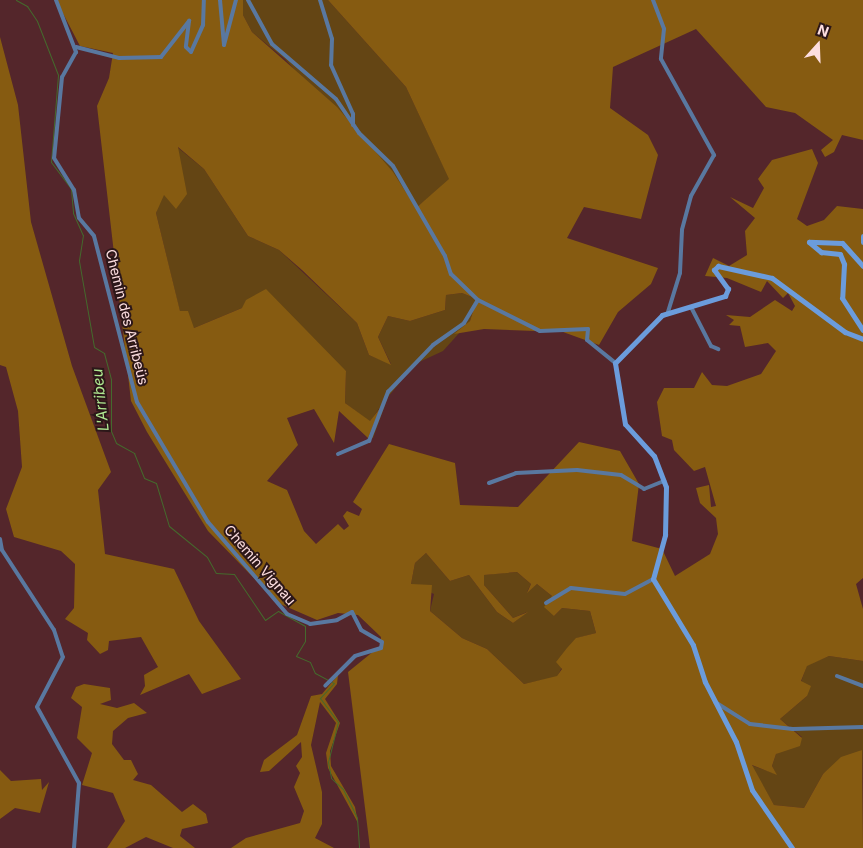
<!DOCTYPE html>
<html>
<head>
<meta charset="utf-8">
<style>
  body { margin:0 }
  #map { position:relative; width:863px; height:848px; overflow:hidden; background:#54262b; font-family:Inter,sans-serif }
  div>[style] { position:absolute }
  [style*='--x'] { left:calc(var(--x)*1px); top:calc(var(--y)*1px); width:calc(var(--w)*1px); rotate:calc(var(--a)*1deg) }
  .green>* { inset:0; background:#644514 }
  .forest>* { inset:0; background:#865b11 }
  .stream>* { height:1px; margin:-0.5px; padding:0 0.5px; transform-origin:0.5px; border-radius:0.5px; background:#446a2d }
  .street>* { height:4px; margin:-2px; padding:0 2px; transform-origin:2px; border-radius:2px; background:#5978a0 }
  .secondary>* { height:5px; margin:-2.5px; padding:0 2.5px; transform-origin:2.5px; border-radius:2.5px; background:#6b9cdc }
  span { translate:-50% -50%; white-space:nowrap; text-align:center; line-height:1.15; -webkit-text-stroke:4px #2c1719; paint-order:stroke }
  .street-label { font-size:14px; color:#fddee0 }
  .water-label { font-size:15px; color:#b0e991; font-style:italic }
  .north { position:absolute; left:793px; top:20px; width:50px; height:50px; -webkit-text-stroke:4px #2c1719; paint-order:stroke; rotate:20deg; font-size:14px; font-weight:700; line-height:20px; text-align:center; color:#fddee0 }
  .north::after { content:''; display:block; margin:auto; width:18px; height:22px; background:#fddee0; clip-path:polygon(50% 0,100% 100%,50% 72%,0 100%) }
</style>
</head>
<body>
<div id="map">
  <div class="green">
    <i style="clip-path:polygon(243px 0,328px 0,406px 87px,450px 180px,416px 208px,285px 59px,252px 32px,243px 15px)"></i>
    <i style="clip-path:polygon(177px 147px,204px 169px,248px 236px,279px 250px,357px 323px,369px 355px,391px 364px,378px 337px,388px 316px,410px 321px,445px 310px,446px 295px,462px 293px,477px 299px,470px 321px,443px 351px,415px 364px,388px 397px,373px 438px,368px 438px,380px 407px,370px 422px,345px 403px,346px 371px,242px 308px,194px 328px,180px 312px,156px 213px)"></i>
    <i style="clip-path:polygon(426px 553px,450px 581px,469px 575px,497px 612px,513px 623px,527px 612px,513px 618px,484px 585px,483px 575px,517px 572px,531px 584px,527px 592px,537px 584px,552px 596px,554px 616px,562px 608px,590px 611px,596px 633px,577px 638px,557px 677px,524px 684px,487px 649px,462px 638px,430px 611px,434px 594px,411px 584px,415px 563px)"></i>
    <i style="clip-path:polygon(829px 656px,863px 661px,863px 783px,862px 750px,823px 774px,804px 808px,774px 805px,751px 765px,776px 774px,772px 766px,776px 754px,802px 737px,780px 719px,807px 696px,801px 682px,807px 665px)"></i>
  </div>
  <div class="forest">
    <i style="clip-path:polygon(evenodd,56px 0,243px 0,243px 15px,252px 32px,337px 107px,393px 172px,416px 208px,449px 179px,406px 87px,328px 0,863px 0,863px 140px,842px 135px,834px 152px,825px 157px,821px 150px,833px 140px,795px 113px,766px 107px,696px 29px,613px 67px,610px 108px,648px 135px,658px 155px,641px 219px,584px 207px,567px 238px,658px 268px,651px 284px,618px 312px,599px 345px,563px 332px,484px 329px,454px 334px,470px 321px,477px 299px,462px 293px,446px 295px,445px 310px,410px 321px,388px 316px,378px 337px,391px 365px,369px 355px,357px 323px,302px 270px,279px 250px,248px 236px,204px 169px,178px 147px,187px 194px,176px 209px,164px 195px,156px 213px,180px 311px,188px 311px,194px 328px,242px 308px,246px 300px,266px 289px,346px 371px,345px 403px,370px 421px,381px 407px,368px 438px,339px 411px,334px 443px,314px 409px,287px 418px,298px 445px,267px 481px,287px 490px,304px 531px,316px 544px,338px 524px,344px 530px,349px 526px,343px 516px,347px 511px,359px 516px,362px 509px,353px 502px,389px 444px,455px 463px,460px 505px,518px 507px,579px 442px,620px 451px,639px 484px,632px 541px,662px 549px,675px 576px,710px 554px,718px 534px,716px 518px,700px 503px,696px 488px,709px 485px,711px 507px,716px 506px,705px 467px,694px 471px,674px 450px,672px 440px,662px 436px,657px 402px,664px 388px,694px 388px,702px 372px,712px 385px,727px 386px,761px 374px,776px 351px,768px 343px,745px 347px,740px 326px,729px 325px,734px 320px,726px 315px,750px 317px,775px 300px,792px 311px,795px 306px,788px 293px,783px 298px,767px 281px,761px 292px,727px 278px,705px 276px,713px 258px,729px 266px,747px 255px,745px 231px,755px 218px,730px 197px,753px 208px,764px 188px,758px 179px,772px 160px,812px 149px,818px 163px,797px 219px,807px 226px,824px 220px,837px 206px,863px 209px,863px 578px,856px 584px,863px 609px,863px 661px,829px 656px,807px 666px,801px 681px,811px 686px,807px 696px,780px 719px,802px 738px,800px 746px,776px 754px,772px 766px,777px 775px,752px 765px,774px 805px,804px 808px,823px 774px,841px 757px,862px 750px,863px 848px,370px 848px,348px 672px,380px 646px,381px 637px,358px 615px,338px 613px,317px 620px,278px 603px,208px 531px,147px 432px,131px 401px,97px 106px,109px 78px,113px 53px,80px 46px,56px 0,426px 553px,450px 581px,469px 575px,497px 612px,513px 623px,528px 612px,513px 618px,484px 585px,484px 575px,517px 572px,531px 584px,527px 593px,537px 584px,552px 596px,544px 607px,554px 616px,562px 608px,590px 611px,596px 633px,576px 638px,567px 648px,556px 662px,562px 669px,557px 676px,524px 684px,487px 649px,462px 638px,430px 611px,432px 585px,411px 584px,415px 563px,426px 553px)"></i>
    <i style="clip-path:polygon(0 37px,18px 105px,31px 222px,72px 366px,111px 472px,98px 490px,105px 554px,174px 569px,199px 621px,241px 679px,202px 694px,189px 674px,140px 695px,145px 686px,144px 675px,158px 667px,141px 637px,109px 641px,108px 650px,100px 654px,87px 640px,88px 633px,65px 619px,74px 608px,75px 564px,61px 551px,14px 537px,6px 509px,22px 467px,18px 411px,6px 367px,0 365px)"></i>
    <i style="clip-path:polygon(338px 675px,337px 684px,325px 699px,340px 723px,330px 751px,331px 766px,355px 807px,358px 823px,328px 768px,326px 753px,336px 723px,320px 702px,311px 745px,322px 792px,322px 824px,315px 838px,334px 848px,231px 848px,246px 838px,300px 823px,304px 811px,294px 787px,300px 773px,296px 766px,302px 757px,301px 742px,269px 771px,260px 772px,264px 760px,297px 735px,311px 696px,322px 694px)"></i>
    <i style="clip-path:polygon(84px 684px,110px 688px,111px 700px,100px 704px,117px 708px,134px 703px,147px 713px,128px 718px,113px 731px,112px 744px,124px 760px,131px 760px,138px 774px,133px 780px,151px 785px,182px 812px,193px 804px,206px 814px,208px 823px,182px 829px,180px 836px,195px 848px,173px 848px,146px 837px,125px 848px,107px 848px,125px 821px,113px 793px,82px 785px,92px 753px,77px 738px,82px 707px,71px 698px,76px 687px)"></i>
    <i style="clip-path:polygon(0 770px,11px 781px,41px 779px,42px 790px,49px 782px,40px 813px,15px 808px,0 819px)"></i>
  </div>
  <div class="stream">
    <i style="--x:16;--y:0;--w:13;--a:29"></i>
    <i style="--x:27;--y:6;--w:18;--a:56"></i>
    <i style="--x:37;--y:21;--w:58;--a:68.7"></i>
    <i style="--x:58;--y:75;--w:87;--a:94.6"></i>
    <i style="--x:51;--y:162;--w:34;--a:53"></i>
    <i style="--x:71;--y:189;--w:24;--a:85"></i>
    <i style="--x:73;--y:213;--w:24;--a:66"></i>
    <i style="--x:83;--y:235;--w:26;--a:99"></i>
    <i style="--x:79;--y:261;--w:87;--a:80.1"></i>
    <i style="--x:94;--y:347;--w:12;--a:31"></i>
    <i style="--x:104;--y:353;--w:27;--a:75"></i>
    <i style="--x:111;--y:379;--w:52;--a:90"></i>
    <i style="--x:111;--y:431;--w:13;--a:67"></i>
    <i style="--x:116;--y:443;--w:21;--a:29"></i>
    <i style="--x:134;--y:453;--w:27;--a:68"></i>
    <i style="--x:144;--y:478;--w:13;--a:23"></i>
    <i style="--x:156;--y:483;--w:45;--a:73.2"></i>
    <i style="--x:169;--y:526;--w:49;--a:39.2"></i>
    <i style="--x:207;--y:557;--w:18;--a:61"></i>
    <i style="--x:216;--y:573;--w:18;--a:3"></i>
    <i style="--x:234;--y:574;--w:55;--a:56"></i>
    <i style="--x:265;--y:620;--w:16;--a:-35"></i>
    <i style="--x:278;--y:611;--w:31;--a:29"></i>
    <i style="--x:305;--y:626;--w:15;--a:90"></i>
    <i style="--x:305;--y:641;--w:17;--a:121"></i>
    <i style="--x:296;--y:656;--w:15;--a:23"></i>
    <i style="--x:310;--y:662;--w:12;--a:66"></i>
    <i style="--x:315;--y:673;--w:21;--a:28"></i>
    <i style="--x:334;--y:683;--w:21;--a:133"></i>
    <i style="--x:320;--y:698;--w:30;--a:53"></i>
    <i style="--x:338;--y:722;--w:41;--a:104"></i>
    <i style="--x:328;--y:762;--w:16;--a:79"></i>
    <i style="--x:331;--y:778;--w:16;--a:43"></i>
    <i style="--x:343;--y:789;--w:32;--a:64"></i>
    <i style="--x:357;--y:818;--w:30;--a:86"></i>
  </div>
  <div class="street">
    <i style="--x:56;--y:0;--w:56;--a:69"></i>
    <i style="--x:76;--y:52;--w:29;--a:119"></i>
    <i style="--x:62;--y:77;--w:81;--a:95.6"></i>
    <i style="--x:54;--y:158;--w:38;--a:58"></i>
    <i style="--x:74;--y:190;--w:28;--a:80"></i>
    <i style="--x:79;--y:218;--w:23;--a:50"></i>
    <i style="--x:94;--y:236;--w:171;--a:75.5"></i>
    <i style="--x:137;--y:402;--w:139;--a:59.4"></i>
    <i style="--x:208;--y:522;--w:121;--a:49.3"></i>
    <i style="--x:287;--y:614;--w:25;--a:23"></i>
    <i style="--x:310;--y:624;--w:27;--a:-8"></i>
    <i style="--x:337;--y:620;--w:17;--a:-28"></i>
    <i style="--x:352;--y:612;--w:20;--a:63"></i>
    <i style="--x:361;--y:630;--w:24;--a:30"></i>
    <i style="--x:382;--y:642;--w:6;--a:99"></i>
    <i style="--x:381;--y:648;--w:27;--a:163"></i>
    <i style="--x:355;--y:656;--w:42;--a:135"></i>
    <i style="--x:220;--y:0;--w:45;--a:84.9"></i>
    <i style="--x:224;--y:45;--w:47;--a:-75.1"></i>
    <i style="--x:248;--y:0;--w:50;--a:61.4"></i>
    <i style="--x:272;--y:44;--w:84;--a:40.7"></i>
    <i style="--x:336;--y:99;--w:41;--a:55.9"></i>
    <i style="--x:359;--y:133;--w:47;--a:44.1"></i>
    <i style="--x:393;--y:166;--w:104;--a:60"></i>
    <i style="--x:445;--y:256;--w:19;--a:72"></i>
    <i style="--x:451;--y:274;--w:37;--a:44"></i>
    <i style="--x:478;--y:300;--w:69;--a:26.6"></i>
    <i style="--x:540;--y:331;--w:48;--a:-2.4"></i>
    <i style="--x:588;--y:329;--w:11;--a:95"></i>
    <i style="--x:587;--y:340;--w:36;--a:39"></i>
    <i style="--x:320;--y:0;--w:41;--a:72.9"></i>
    <i style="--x:332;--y:39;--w:26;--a:92"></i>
    <i style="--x:331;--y:65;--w:54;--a:65.8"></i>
    <i style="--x:353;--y:114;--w:11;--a:90"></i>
    <i style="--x:653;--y:0;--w:31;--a:69"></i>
    <i style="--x:664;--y:29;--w:30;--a:96"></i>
    <i style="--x:661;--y:59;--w:110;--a:61.1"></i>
    <i style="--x:714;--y:155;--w:47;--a:119.3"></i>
    <i style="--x:691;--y:196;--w:35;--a:105"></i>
    <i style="--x:682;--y:230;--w:43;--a:92.7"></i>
    <i style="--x:680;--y:273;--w:41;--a:107.1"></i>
    <i style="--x:76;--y:47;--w:44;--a:14.3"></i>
    <i style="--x:119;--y:58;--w:42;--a:-1.4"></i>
    <i style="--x:161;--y:57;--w:46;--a:-52.1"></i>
    <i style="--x:189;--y:21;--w:26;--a:97"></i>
    <i style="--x:186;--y:47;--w:7;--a:45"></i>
    <i style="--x:191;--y:52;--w:30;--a:-66"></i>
    <i style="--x:203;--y:25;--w:25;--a:-88"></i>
    <i style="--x:691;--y:307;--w:44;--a:62.9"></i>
    <i style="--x:711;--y:346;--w:8;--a:23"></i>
    <i style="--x:338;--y:454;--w:34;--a:-23"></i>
    <i style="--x:369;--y:441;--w:53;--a:-68.8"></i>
    <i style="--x:388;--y:392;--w:65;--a:-46.2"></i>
    <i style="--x:433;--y:345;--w:38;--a:-35"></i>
    <i style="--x:464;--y:323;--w:27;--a:-59"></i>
    <i style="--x:489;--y:483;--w:29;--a:-20"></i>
    <i style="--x:516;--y:473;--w:61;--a:-2.8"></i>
    <i style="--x:577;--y:470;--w:44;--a:6.5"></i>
    <i style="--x:621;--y:475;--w:27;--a:31"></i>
    <i style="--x:644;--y:489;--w:22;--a:-22"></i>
    <i style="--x:0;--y:539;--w:11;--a:80"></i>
    <i style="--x:2;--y:550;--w:95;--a:57"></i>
    <i style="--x:54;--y:630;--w:28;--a:72"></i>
    <i style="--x:63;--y:657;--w:56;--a:117.5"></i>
    <i style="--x:37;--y:707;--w:87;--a:61.1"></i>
    <i style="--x:79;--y:783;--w:65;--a:94.4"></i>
    <i style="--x:546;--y:603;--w:29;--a:-31"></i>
    <i style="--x:571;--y:588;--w:54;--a:6.3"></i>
    <i style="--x:625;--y:594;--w:32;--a:-28"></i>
    <i style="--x:837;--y:676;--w:28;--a:21"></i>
    <i style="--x:715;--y:702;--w:41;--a:32.2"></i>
    <i style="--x:750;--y:724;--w:43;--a:6.6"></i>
    <i style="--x:793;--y:729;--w:70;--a:-1.6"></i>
  </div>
  <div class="secondary">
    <i style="--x:863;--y:236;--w:6;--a:90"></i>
    <i style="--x:863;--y:266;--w:31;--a:-132"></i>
    <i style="--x:842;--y:243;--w:33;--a:-178"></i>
    <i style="--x:809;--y:242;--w:16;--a:40"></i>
    <i style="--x:821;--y:252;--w:19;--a:6"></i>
    <i style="--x:840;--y:254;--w:11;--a:68"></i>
    <i style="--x:844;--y:264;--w:34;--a:93"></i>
    <i style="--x:842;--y:298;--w:38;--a:57"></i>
    <i style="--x:792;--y:848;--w:70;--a:-124.6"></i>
    <i style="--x:752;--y:790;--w:51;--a:-108.4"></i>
    <i style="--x:736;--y:742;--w:68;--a:-117.3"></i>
    <i style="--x:705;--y:682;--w:39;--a:-108"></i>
    <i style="--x:693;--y:645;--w:77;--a:-121.2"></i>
    <i style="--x:653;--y:579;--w:46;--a:-74.7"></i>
    <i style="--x:665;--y:535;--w:48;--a:-88.8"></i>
    <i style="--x:666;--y:487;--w:33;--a:-111"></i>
    <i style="--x:654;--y:456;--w:43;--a:-132.2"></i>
    <i style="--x:625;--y:424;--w:62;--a:-99.3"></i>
    <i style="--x:615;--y:363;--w:67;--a:-45.6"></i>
    <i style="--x:662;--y:315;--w:66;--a:-16.8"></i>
    <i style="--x:725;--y:296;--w:8;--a:-67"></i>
    <i style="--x:728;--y:289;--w:24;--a:-126"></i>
    <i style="--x:714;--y:270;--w:6;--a:-45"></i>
    <i style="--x:718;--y:266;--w:55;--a:12.5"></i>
    <i style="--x:772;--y:278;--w:91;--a:36.5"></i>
    <i style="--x:845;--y:332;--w:19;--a:21"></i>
  </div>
  <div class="street-label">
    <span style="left:127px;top:317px;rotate:76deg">Chemin des Arribeüs</span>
    <span style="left:260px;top:565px;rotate:49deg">Chemin Vignau</span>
  </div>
  <div class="water-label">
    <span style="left:100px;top:400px;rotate:-96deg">L'Arribeu</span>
  </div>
  <div class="north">N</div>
</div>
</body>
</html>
